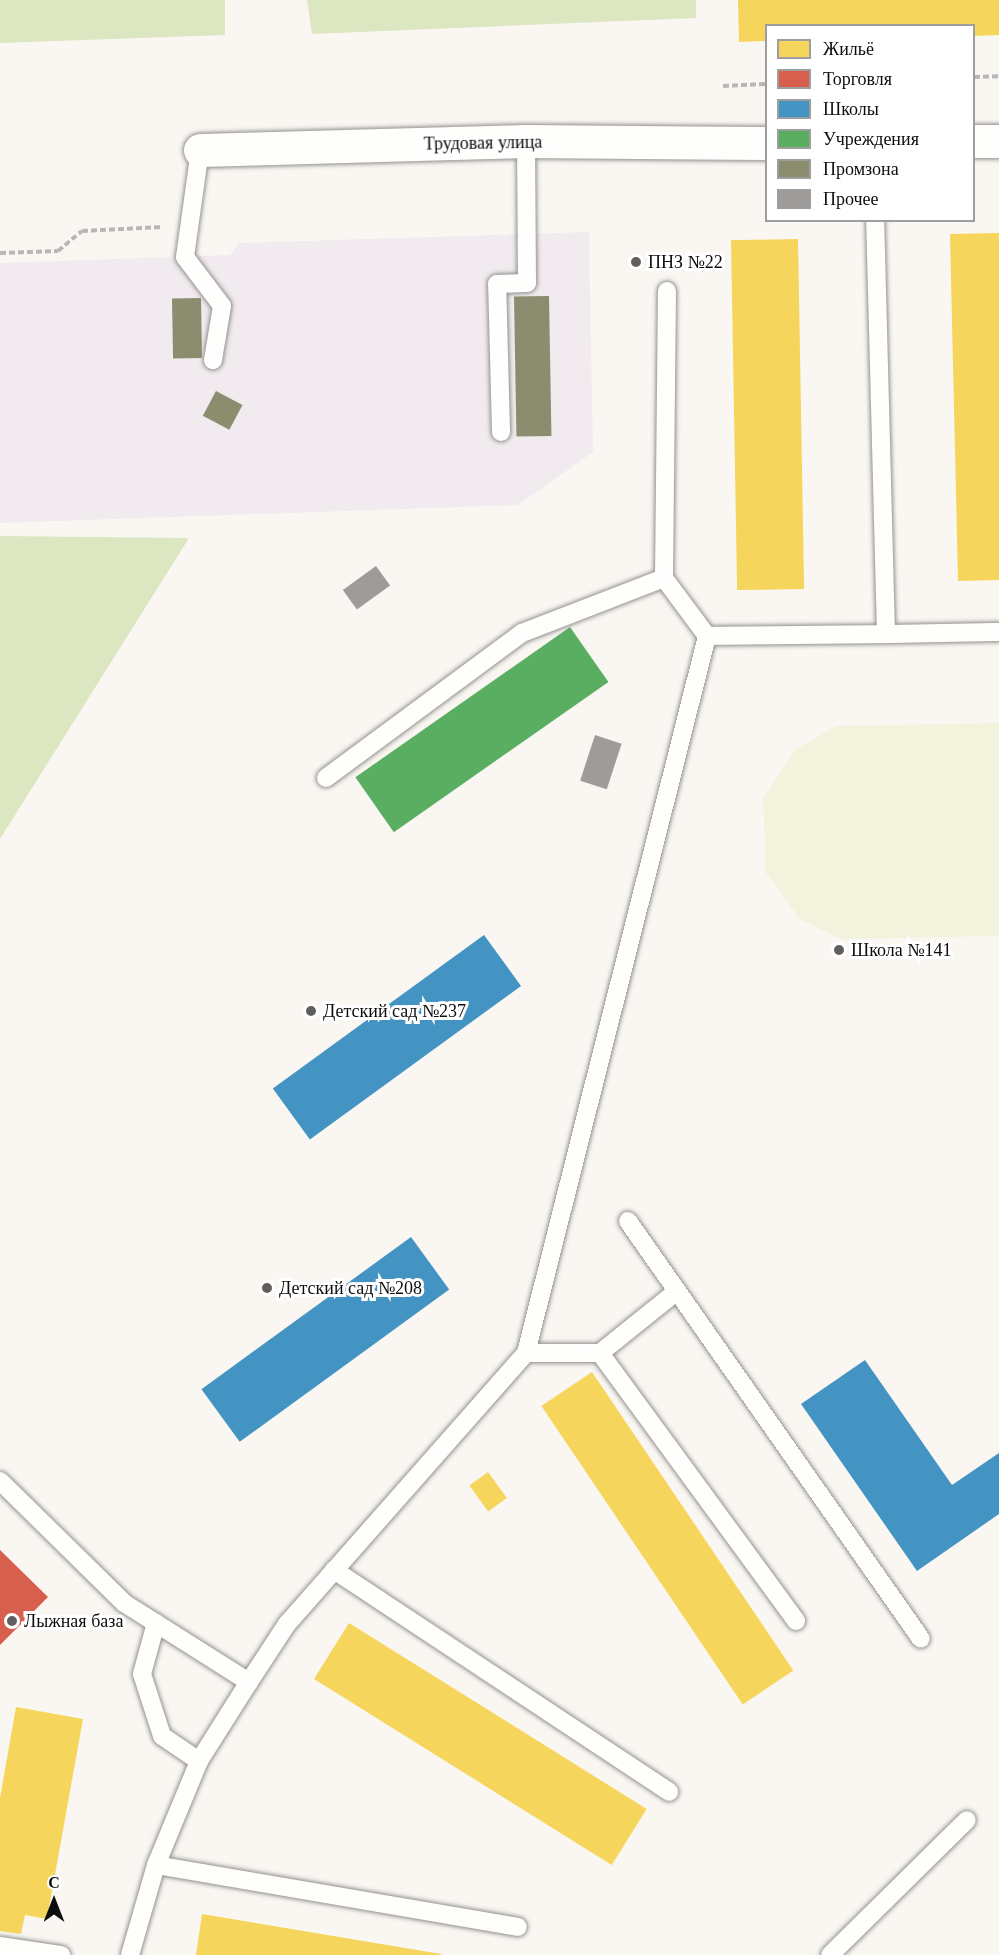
<!DOCTYPE html>
<html>
<head>
<meta charset="utf-8">
<style>
  body { margin:0 }
  #map { position:relative; width:999px; height:1955px; overflow:hidden; background:#faf7f2; font-family:"Times New Roman",serif }
  div>[style] { position:absolute }
  [style*='--x'] { left:calc(var(--x)*1px); top:calc(var(--y)*1px); width:calc(var(--w)*1px); rotate:calc(var(--a)*1deg) }
  .industrial>* { inset:0; background:#f1ebef }
  .forest>* { inset:0; background:#dce6c1 }
  .pitch>* { inset:0; background:#f2f3dd }
  .homes>* { inset:0; background:#f6d55c; transform-origin:0 0 }
  .shops>* { inset:0; background:#d6604d }
  .schools>* { inset:0; background:#4393c3; transform-origin:0 0 }
  .public>* { inset:0; background:#5aae61; transform-origin:0 0 }
  .industry>* { inset:0; background:#8c8c6e; transform-origin:0 0 }
  .building>* { inset:0; background:#9e9b98; transform-origin:0 0 }
  .path>* { height:4px; margin-top:-2px; transform-origin:0; background:repeating-linear-gradient(90deg,#b8b7b6 0 6px,transparent 0 9px) }
  .roads { filter:drop-shadow(0 0 2px #949290) drop-shadow(0 0 2px #949290) }
  .lane>* { height:18px; margin:-9px; padding:0 9px; transform-origin:9px; border-radius:9px; background:#fefefd }
  .street>* { height:33px; margin:-16.5px; padding:0 16.5px; transform-origin:16.5px; border-radius:16.5px; background:#fefefd }
  .dots>* { width:16px; height:16px; translate:-50% -50%; box-sizing:border-box; border:3px solid #fff; border-radius:50% }
  span { translate:-50% -50%; white-space:nowrap; text-align:center; line-height:1.15; -webkit-text-stroke:6px #fff; paint-order:stroke }
  .street-label { font-size:18px; color:#0d0d0d }
  .poi-label { font-size:18px; color:#0d0d0d }
  .left { translate:0 -50%; text-align:left }
  .legend { position:absolute; left:765px; top:24px; width:210px; height:198px; box-sizing:border-box; background:#fff; border:2px solid #9e9e9e; margin:0; padding:8px 10px; list-style:none; font-size:18px; color:#0d0d0d }
  .legend li { display:flex; align-items:center; gap:12px; height:30px }
  .legend b { width:30px; border:2px solid #9e9e9e }
  .north { position:absolute; left:24px; top:1871px; width:60px; height:60px; -webkit-text-stroke:4px #fff; paint-order:stroke; rotate:0deg; font-size:16px; font-weight:700; line-height:24px; text-align:center; color:#0d0d0d }
  .north::after { content:''; display:block; margin:auto; width:21px; height:27px; background:#0d0d0d; clip-path:polygon(50% 0,100% 100%,50% 72%,0 100%) }
</style>
</head>
<body>
<div id="map">
  <div class="industrial">
    <i style="clip-path:polygon(589px 232px,593px 452px,518px 505px,0 523px,0 263px,230px 255px,239px 243px)"></i>
  </div>
  <div class="forest">
    <i style="clip-path:polygon(0 0,225px 0,225px 35px,0 43px)"></i>
    <i style="clip-path:polygon(307px 0,696px 0,696px 18px,312px 34px)"></i>
    <i style="clip-path:polygon(0 536px,189px 538px,0 839px)"></i>
  </div>
  <div class="pitch">
    <i style="clip-path:polygon(999px 723px,999px 936px,840px 939px,800px 919px,766px 873px,763px 799px,794px 751px,836px 726px)"></i>
  </div>
  <div class="homes">
    <i style="clip-path:polygon(738px 0,999px 0,999px 35px,974px 36px,974px 26px,766px 26px,766px 41px,739px 42px)"></i>
    <i style="clip-path:polygon(999px 233px,999px 580px,958px 581px,950px 234px)"></i>
    <i style="left:798px;top:239px;width:350px;height:67px;rotate:89deg"></i>
    <i style="left:592px;top:1372px;width:360px;height:61px;rotate:56deg"></i>
    <i style="left:488px;top:1472px;width:32px;height:23px;rotate:54deg"></i>
    <i style="left:349px;top:1623px;width:351px;height:66px;rotate:32deg"></i>
    <i style="clip-path:polygon(16px 1707px,83px 1719px,47px 1919px,25px 1915px,21px 1934px,0 1931px,0 1798px)"></i>
    <i style="clip-path:polygon(202px 1914px,441px 1954px,441px 1955px,196px 1955px)"></i>
  </div>
  <div class="shops">
    <i style="clip-path:polygon(0 1550px,48px 1597px,0 1645px)"></i>
  </div>
  <div class="schools">
    <i style="left:484px;top:935px;width:63px;height:261px;rotate:54deg"></i>
    <i style="left:411px;top:1237px;width:65px;height:259px;rotate:54deg"></i>
    <i style="clip-path:polygon(865px 1360px,952px 1485px,999px 1453px,999px 1514px,917px 1571px,801px 1404px)"></i>
  </div>
  <div class="public">
    <i style="left:570px;top:627px;width:67px;height:262px;rotate:55deg"></i>
  </div>
  <div class="industry">
    <i style="left:549px;top:296px;width:140px;height:35px;rotate:89deg"></i>
    <i style="left:201px;top:298px;width:60px;height:29px;rotate:89deg"></i>
    <i style="left:216px;top:391px;width:30px;height:28px;rotate:28deg"></i>
  </div>
  <div class="building">
    <i style="left:631px;top:256px;width:10px;height:11px"></i>
    <i style="left:376px;top:566px;width:24px;height:41px;rotate:54deg"></i>
    <i style="left:595px;top:735px;width:28px;height:48px;rotate:18deg"></i>
  </div>
  <div class="path">
    <i style="--x:974;--y:77;--w:25;--a:-2"></i>
    <i style="--x:723;--y:86;--w:43;--a:-2.7"></i>
    <i style="--x:0;--y:253;--w:58;--a:-2"></i>
    <i style="--x:58;--y:251;--w:31;--a:-40"></i>
    <i style="--x:82;--y:231;--w:80;--a:-2.9"></i>
  </div>
  <div class="roads">
    <div class="lane">
      <i style="--x:200;--y:150;--w:108;--a:98"></i>
      <i style="--x:185;--y:257;--w:61;--a:52.9"></i>
      <i style="--x:222;--y:306;--w:55;--a:99.5"></i>
      <i style="--x:667;--y:291;--w:287;--a:90.6"></i>
      <i style="--x:664;--y:578;--w:72;--a:53.4"></i>
      <i style="--x:501;--y:432;--w:148;--a:-91.5"></i>
      <i style="--x:497;--y:284;--w:30;--a:-2"></i>
      <i style="--x:527;--y:283;--w:142;--a:-90.4"></i>
      <i style="--x:886;--y:634;--w:113;--a:-1"></i>
      <i style="--x:326;--y:778;--w:244;--a:-36.5"></i>
      <i style="--x:522;--y:633;--w:152;--a:-21.2"></i>
      <i style="--x:628;--y:1221;--w:510;--a:54.97"></i>
      <i style="--x:526;--y:1353;--w:74;--a:0"></i>
      <i style="--x:600;--y:1353;--w:332;--a:53.8"></i>
      <i style="--x:600;--y:1353;--w:99;--a:-38.8"></i>
      <i style="--x:0;--y:1481;--w:174;--a:44.5"></i>
      <i style="--x:124;--y:1603;--w:148;--a:32.3"></i>
      <i style="--x:334;--y:1570;--w:402;--a:33.5"></i>
      <i style="--x:156;--y:1623;--w:53;--a:105.4"></i>
      <i style="--x:142;--y:1674;--w:65;--a:72.1"></i>
      <i style="--x:162;--y:1736;--w:45;--a:34"></i>
      <i style="--x:156;--y:1865;--w:367;--a:9.7"></i>
      <i style="--x:0;--y:1946;--w:62;--a:8.4"></i>
      <i style="--x:130;--y:1955;--w:94;--a:-73.9"></i>
      <i style="--x:156;--y:1865;--w:113;--a:-67.5"></i>
      <i style="--x:199;--y:1761;--w:93;--a:-57.7"></i>
      <i style="--x:249;--y:1682;--w:69;--a:-56.8"></i>
      <i style="--x:287;--y:1624;--w:361;--a:-48.6"></i>
      <i style="--x:526;--y:1353;--w:739;--a:-75.83"></i>
      <i style="--x:707;--y:636;--w:179;--a:-0.6"></i>
      <i style="--x:886;--y:634;--w:414;--a:-91.5"></i>
      <i style="--x:830;--y:1955;--w:192;--a:-44.6"></i>
    </div>
    <div class="street">
      <i style="--x:974;--y:141;--w:25;--a:0"></i>
      <i style="--x:200;--y:150;--w:326;--a:-1.6"></i>
      <i style="--x:526;--y:141;--w:240;--a:0.5"></i>
    </div>
  </div>
  <div class="dots">
    <i style="left:636px;top:262px;background:#605f5d"></i>
    <i style="left:839px;top:950px;background:#605f5d"></i>
    <i style="left:311px;top:1011px;background:#605f5d"></i>
    <i style="left:267px;top:1288px;background:#605f5d"></i>
    <i style="left:12px;top:1621px;background:#605f5d"></i>
  </div>
  <div class="street-label">
    <span style="left:483px;top:143px;rotate:-1deg">Трудовая улица</span>
  </div>
  <div class="poi-label">
    <span class="left" style="left:648px;top:262px">ПНЗ №22</span>
    <span class="left" style="left:851px;top:950px">Школа №141</span>
    <span class="left" style="left:323px;top:1011px">Детский сад №237</span>
    <span class="left" style="left:279px;top:1288px">Детский сад №208</span>
    <span class="left" style="left:24px;top:1621px">Лыжная база</span>
  </div>
  <ul class="legend">
  <li><b style="height:16px;background:#f6d55c"></b>Жильё</li>
  <li><b style="height:16px;background:#d6604d"></b>Торговля</li>
  <li><b style="height:16px;background:#4393c3"></b>Школы</li>
  <li><b style="height:16px;background:#5aae61"></b>Учреждения</li>
  <li><b style="height:16px;background:#8c8c6e"></b>Промзона</li>
  <li><b style="height:16px;background:#9e9b98"></b>Прочее</li>
  </ul>
  <div class="north">С</div>
</div>
</body>
</html>
